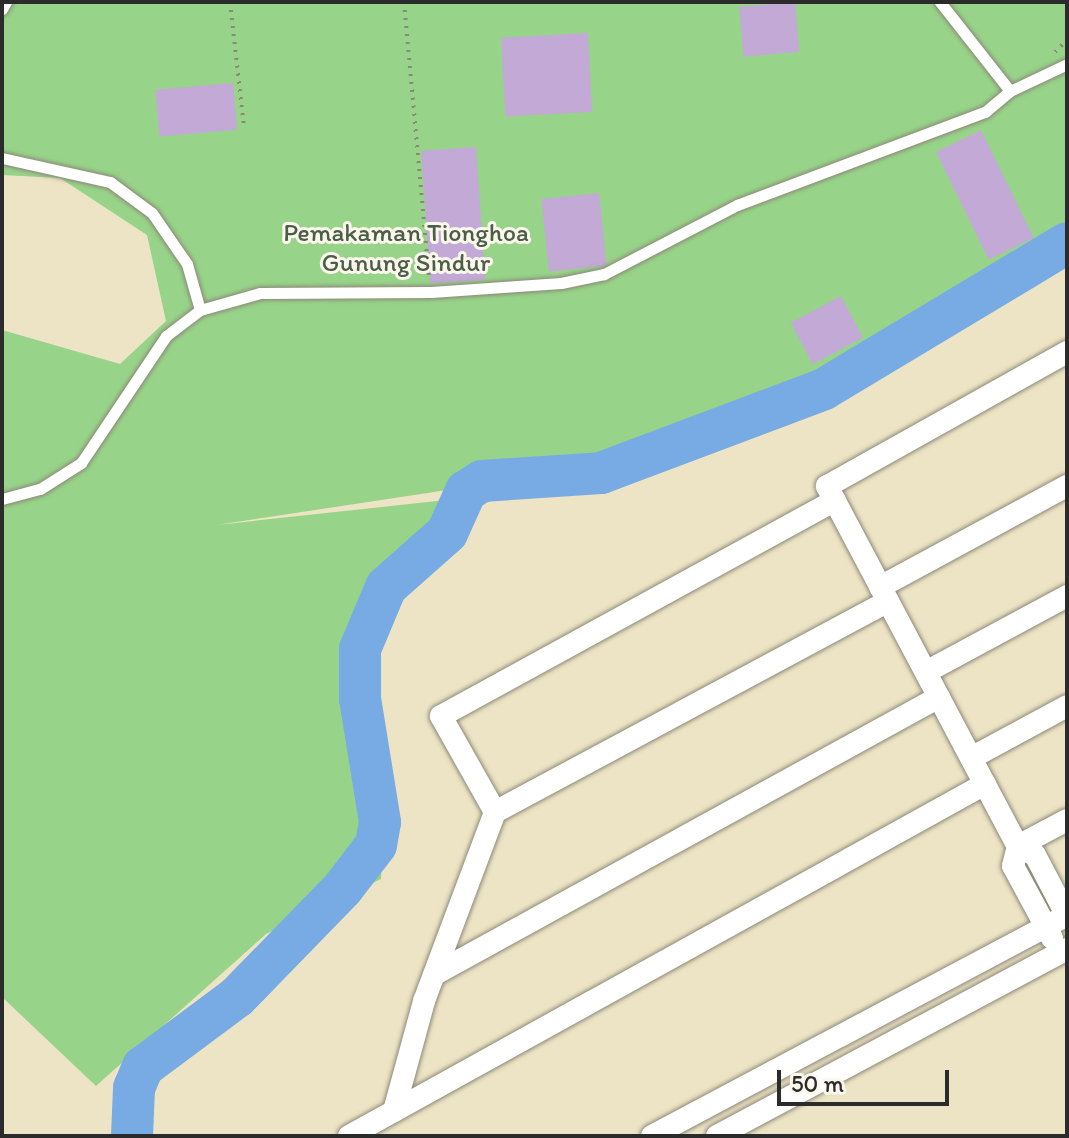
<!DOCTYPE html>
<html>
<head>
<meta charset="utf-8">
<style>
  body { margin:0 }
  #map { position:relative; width:1069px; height:1138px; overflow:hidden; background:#ede4c5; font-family:Itim,sans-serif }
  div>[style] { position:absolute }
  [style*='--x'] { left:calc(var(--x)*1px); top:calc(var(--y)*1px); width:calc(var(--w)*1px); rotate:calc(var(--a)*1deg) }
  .green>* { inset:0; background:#97d489 }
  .river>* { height:42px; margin:-21px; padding:0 21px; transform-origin:21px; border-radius:21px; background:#78abe4 }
  .building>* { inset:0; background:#c2a9d6; transform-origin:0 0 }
  .path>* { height:4px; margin-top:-2px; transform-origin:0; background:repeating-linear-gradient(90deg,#8c8878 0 2px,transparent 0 8px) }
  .roads { filter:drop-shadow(0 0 2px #8c8878) drop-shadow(0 0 2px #8c8878) }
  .service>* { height:11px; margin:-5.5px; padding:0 5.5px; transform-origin:5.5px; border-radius:5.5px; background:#fff }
  .minor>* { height:22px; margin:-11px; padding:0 11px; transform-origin:11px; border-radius:11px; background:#fff }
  span { translate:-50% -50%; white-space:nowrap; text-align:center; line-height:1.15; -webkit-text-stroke:6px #fbf7ec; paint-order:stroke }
  .park-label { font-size:26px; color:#4b5e47 }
  .frame { position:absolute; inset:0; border:4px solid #2b2b2b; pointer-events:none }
  .scale { position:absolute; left:777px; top:1070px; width:172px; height:36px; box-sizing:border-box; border:4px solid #2b2b2b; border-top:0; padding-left:10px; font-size:24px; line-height:28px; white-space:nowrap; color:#2b2b2b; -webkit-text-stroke:6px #fbf7ec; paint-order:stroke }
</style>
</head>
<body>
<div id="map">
  <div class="green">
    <i style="clip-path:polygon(2px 2px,1067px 2px,1067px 245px,766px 411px,520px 479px,216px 525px,483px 496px,466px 542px,413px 564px,354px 614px,347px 669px,384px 785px,381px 879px,266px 934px,96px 1086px,2px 997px,2px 330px,120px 364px,166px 321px,147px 235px,60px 178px,2px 175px)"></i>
  </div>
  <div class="river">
    <i style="--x:132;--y:1136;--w:48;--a:-87.6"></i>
    <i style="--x:134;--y:1088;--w:23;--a:-67"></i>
    <i style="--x:143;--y:1067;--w:117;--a:-36.7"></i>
    <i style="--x:237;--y:997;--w:152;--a:-45.8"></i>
    <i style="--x:343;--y:888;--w:54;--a:-52.5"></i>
    <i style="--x:376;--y:845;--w:23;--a:-80"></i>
    <i style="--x:380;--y:822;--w:125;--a:-99.2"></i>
    <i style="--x:360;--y:699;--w:50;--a:-90"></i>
    <i style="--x:360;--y:649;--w:67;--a:-67.2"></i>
    <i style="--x:386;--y:587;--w:81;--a:-41.5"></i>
    <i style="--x:447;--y:533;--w:46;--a:-65.7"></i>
    <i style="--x:466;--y:491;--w:19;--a:-32"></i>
    <i style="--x:482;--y:481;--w:119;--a:-3.8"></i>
    <i style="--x:601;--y:473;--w:238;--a:-20.6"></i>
    <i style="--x:824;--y:389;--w:283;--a:-31"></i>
  </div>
  <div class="building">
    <i style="left:795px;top:2px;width:50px;height:56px;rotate:85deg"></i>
    <i style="left:588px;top:33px;width:79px;height:87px;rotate:87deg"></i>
    <i style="left:233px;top:83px;width:47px;height:78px;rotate:85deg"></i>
    <i style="left:981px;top:130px;width:120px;height:50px;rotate:64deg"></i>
    <i style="left:476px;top:147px;width:133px;height:55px;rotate:86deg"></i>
    <i style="left:599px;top:193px;width:73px;height:58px;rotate:84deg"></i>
    <i style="left:841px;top:296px;width:47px;height:57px;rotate:62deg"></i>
  </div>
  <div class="path">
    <i style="--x:230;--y:2;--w:126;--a:83.6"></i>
    <i style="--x:404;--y:2;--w:277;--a:84.8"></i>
    <i style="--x:1055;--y:52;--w:17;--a:-45"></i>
  </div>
  <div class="roads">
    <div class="service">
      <i style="--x:940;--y:2;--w:113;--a:51.8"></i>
      <i style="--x:2;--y:9;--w:8;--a:-60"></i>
      <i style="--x:2;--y:158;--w:111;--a:12.5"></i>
      <i style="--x:110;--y:182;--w:52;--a:36.4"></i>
      <i style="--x:152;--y:213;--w:62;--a:55.5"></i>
      <i style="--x:187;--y:264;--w:48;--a:74.2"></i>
      <i style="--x:2;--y:499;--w:39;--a:-15"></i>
      <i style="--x:40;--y:489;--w:49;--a:-32.4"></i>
      <i style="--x:81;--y:463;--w:153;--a:-56.2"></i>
      <i style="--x:166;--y:336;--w:43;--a:-37.4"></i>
      <i style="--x:200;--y:310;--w:62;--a:-15.8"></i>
      <i style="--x:260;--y:293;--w:171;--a:-0.3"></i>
      <i style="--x:431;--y:292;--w:130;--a:-4"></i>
      <i style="--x:561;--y:283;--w:44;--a:-11.8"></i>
      <i style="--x:604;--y:274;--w:150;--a:-27.4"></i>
      <i style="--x:737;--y:205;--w:265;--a:-20.6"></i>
      <i style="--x:985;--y:112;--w:33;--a:-40"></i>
      <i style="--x:1010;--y:91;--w:63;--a:-25.3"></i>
    </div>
    <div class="minor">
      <i style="--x:1067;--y:352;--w:275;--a:150.8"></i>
      <i style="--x:827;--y:486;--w:408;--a:62.1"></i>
      <i style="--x:1018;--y:846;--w:19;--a:28"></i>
      <i style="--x:1035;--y:855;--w:69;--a:62.3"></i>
      <i style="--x:880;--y:587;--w:213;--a:-28.4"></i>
      <i style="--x:926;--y:672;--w:160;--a:-28.3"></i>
      <i style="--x:971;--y:758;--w:109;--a:-28.4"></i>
      <i style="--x:495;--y:812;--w:446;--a:-28.2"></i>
      <i style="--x:1052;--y:938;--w:82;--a:-118.4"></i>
      <i style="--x:1013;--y:866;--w:21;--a:-76"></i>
      <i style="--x:1018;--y:846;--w:55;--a:-28"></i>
      <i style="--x:435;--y:974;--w:575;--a:-28.79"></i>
      <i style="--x:394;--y:1111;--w:114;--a:-74.7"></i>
      <i style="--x:424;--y:1001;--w:202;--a:-69.4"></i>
      <i style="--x:495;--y:812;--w:110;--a:-119.4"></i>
      <i style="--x:441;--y:716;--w:449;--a:-28.7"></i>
      <i style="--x:349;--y:1136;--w:727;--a:-28.96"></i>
      <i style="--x:652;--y:1136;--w:470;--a:-28"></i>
      <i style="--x:717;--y:1136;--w:397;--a:-28.1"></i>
    </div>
  </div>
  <div class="park-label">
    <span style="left:406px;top:248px">Pemakaman Tionghoa<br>Gunung Sindur</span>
  </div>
  <div class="frame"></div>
  <div class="scale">50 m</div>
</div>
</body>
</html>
